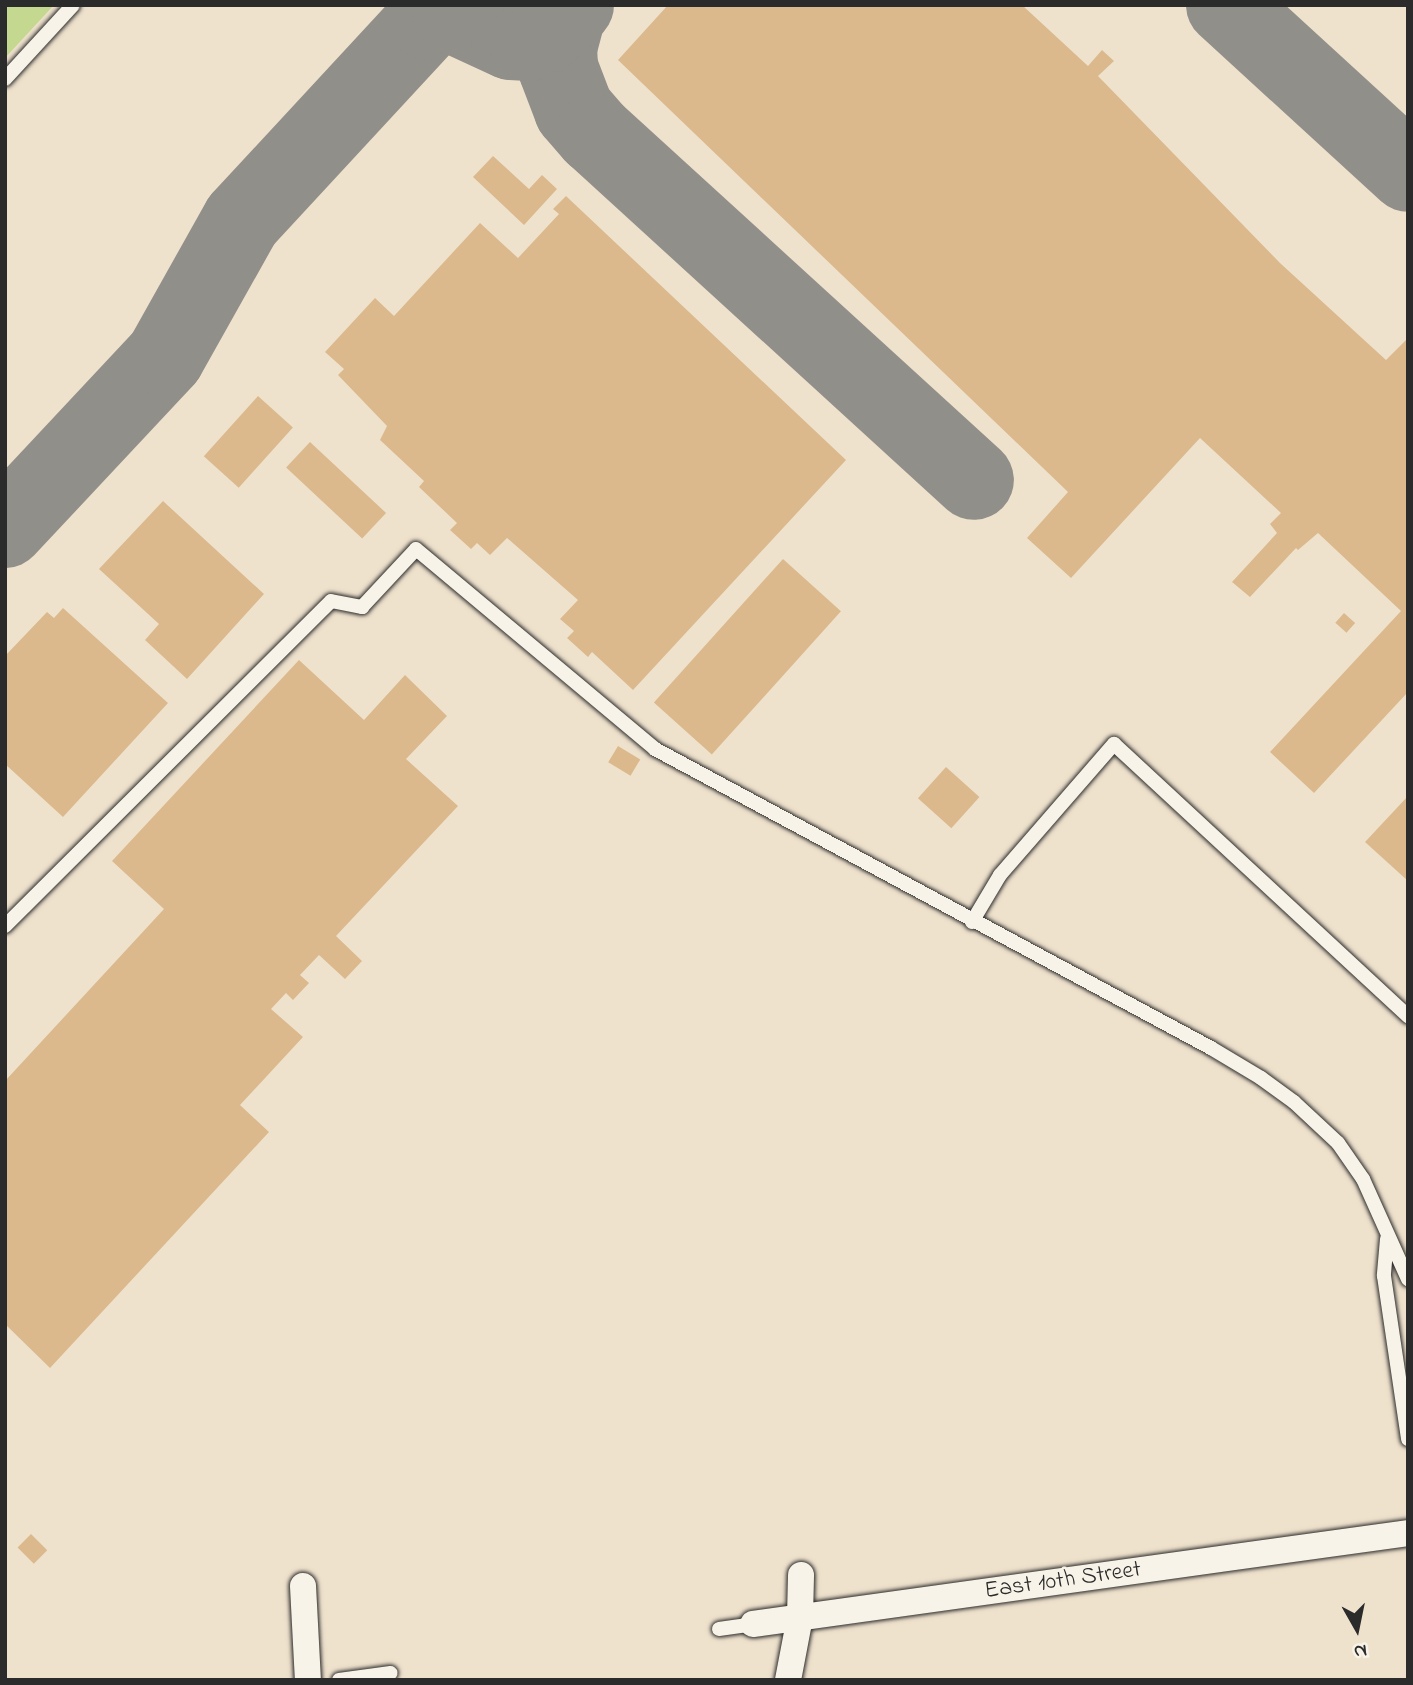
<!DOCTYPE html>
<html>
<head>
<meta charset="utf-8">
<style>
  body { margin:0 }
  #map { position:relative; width:1413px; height:1685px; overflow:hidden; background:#f7f3e8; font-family:"Indie Flower",sans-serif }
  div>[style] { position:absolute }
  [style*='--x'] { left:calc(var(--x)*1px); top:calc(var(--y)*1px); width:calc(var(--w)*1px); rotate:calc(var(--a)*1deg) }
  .built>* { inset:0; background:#efe2cd; transform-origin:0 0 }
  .green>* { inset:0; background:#c4d98f }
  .taxiway>* { height:80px; margin:-40px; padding:0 40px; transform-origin:40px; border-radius:40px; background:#918f8a }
  .building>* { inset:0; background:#dbb98d; transform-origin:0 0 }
  .roads { filter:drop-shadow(0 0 2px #2b2b2b) drop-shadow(0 0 2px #2b2b2b) }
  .lane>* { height:14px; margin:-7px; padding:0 7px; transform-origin:7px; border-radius:7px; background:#f7f3e8 }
  .street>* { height:26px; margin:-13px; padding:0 13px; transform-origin:13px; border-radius:13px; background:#f7f3e8 }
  span { translate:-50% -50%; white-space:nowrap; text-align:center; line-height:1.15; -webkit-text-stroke:5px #f7f3e8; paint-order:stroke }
  .street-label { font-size:24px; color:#2b2b2b }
  .frame { position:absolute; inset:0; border:7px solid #2b2b2b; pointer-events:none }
  .north { position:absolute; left:1322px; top:1594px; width:70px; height:70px; -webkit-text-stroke:5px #f7f3e8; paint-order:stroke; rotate:171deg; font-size:19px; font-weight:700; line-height:28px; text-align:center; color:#2b2b2b }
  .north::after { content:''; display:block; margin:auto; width:24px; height:32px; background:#2b2b2b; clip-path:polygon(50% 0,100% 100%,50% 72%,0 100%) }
</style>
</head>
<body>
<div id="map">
  <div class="built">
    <i style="left:5px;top:5px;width:1403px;height:1675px"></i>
  </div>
  <div class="green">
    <i style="clip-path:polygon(5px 5px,54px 5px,5px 58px)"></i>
  </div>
  <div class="taxiway">
    <i style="--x:574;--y:5;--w:12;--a:132"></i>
    <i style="--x:566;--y:14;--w:34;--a:105"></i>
    <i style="--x:557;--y:47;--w:21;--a:87"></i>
    <i style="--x:558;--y:68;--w:45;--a:69.1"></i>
    <i style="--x:574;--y:110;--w:32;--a:49"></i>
    <i style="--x:595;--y:134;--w:513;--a:42.39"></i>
    <i style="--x:1226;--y:5;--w:247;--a:42.5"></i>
    <i style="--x:5;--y:528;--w:234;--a:-46.9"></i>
    <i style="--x:165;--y:357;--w:157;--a:-60.7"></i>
    <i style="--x:242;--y:220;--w:272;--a:-47.2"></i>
    <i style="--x:427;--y:20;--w:11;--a:-34"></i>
    <i style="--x:436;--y:14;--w:16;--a:-4"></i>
    <i style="--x:452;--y:13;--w:65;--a:24.6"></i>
    <i style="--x:511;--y:40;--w:18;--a:3"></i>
    <i style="--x:529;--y:41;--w:20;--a:-27"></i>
    <i style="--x:547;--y:32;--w:26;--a:-43"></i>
  </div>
  <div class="building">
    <i style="clip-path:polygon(668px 5px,1022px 5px,1088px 66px,1102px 50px,1114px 61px,1098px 76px,1280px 263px,1386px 360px,1408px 338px,1408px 692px,1314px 793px,1270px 752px,1401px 611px,1318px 533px,1298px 550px,1296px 548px,1250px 597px,1232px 582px,1277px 533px,1270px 524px,1281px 513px,1200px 438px,1071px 578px,1027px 538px,1068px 492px,618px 60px)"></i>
    <i style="clip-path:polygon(493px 156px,529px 189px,542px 175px,557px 189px,524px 225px,473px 177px)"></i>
    <i style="clip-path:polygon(566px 196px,846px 460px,633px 690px,592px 652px,588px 657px,567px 638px,574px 631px,560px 619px,578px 600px,507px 538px,490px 555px,477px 543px,471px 549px,450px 530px,457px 523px,419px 487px,424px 481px,380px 440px,387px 426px,338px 375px,344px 369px,325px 352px,375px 298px,394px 316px,480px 223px,518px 258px,559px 214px,553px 209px)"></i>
    <i style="left:258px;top:396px;width:47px;height:81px;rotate:42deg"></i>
    <i style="left:310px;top:442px;width:104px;height:35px;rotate:43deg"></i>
    <i style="clip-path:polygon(163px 501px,264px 594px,187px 679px,145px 640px,159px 624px,99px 569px)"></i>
    <i style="left:783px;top:559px;width:78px;height:193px;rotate:42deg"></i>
    <i style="clip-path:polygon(63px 608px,168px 703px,63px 817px,5px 764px,5px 656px,47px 612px,54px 618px)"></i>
    <i style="left:1344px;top:613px;width:15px;height:13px;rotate:42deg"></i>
    <i style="clip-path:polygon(299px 660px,364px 720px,405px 675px,447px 716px,406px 759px,458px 806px,336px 936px,362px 961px,345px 979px,319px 955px,300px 975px,309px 983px,293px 1000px,286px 993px,271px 1009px,303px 1037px,240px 1105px,269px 1132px,50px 1368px,5px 1324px,5px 1081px,164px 909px,112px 861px)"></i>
    <i style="left:618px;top:746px;width:26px;height:19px;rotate:31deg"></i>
    <i style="left:946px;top:767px;width:45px;height:42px;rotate:42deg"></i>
    <i style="clip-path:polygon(1408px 796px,1408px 881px,1365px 842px)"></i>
    <i style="left:31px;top:1534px;width:23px;height:19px;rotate:45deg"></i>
  </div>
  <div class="roads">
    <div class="lane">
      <i style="--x:5;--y:79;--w:100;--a:-47.4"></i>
      <i style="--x:972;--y:922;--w:55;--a:-59.2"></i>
      <i style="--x:1000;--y:875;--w:174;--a:-49"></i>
      <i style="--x:1114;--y:744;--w:401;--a:42.8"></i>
      <i style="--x:5;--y:926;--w:460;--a:-44.9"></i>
      <i style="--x:331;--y:601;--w:32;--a:11"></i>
      <i style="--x:362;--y:607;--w:79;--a:-47"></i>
      <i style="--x:416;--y:549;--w:312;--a:39.9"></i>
      <i style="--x:655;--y:749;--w:631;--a:28.27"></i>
      <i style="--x:1211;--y:1048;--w:58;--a:31"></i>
      <i style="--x:1261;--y:1078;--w:41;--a:36"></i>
      <i style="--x:1294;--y:1102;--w:60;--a:43"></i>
      <i style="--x:1338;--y:1143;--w:44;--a:55.2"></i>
      <i style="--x:1363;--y:1179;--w:110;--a:65.8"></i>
      <i style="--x:1387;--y:1239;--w:37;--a:95"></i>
      <i style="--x:1384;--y:1276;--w:165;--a:81.6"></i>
      <i style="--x:719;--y:1629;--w:34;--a:-8"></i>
      <i style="--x:339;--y:1680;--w:52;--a:-7.7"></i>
    </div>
    <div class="street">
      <i style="--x:303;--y:1586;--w:94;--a:87"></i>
      <i style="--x:753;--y:1624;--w:661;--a:-7.91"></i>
      <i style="--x:788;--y:1680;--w:64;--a:-79.2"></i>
      <i style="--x:800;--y:1617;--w:42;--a:-88.6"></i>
    </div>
  </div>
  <div class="street-label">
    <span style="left:1063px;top:1581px;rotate:-8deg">East 10th Street</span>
  </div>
  <div class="frame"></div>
  <div class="north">N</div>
</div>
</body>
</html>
